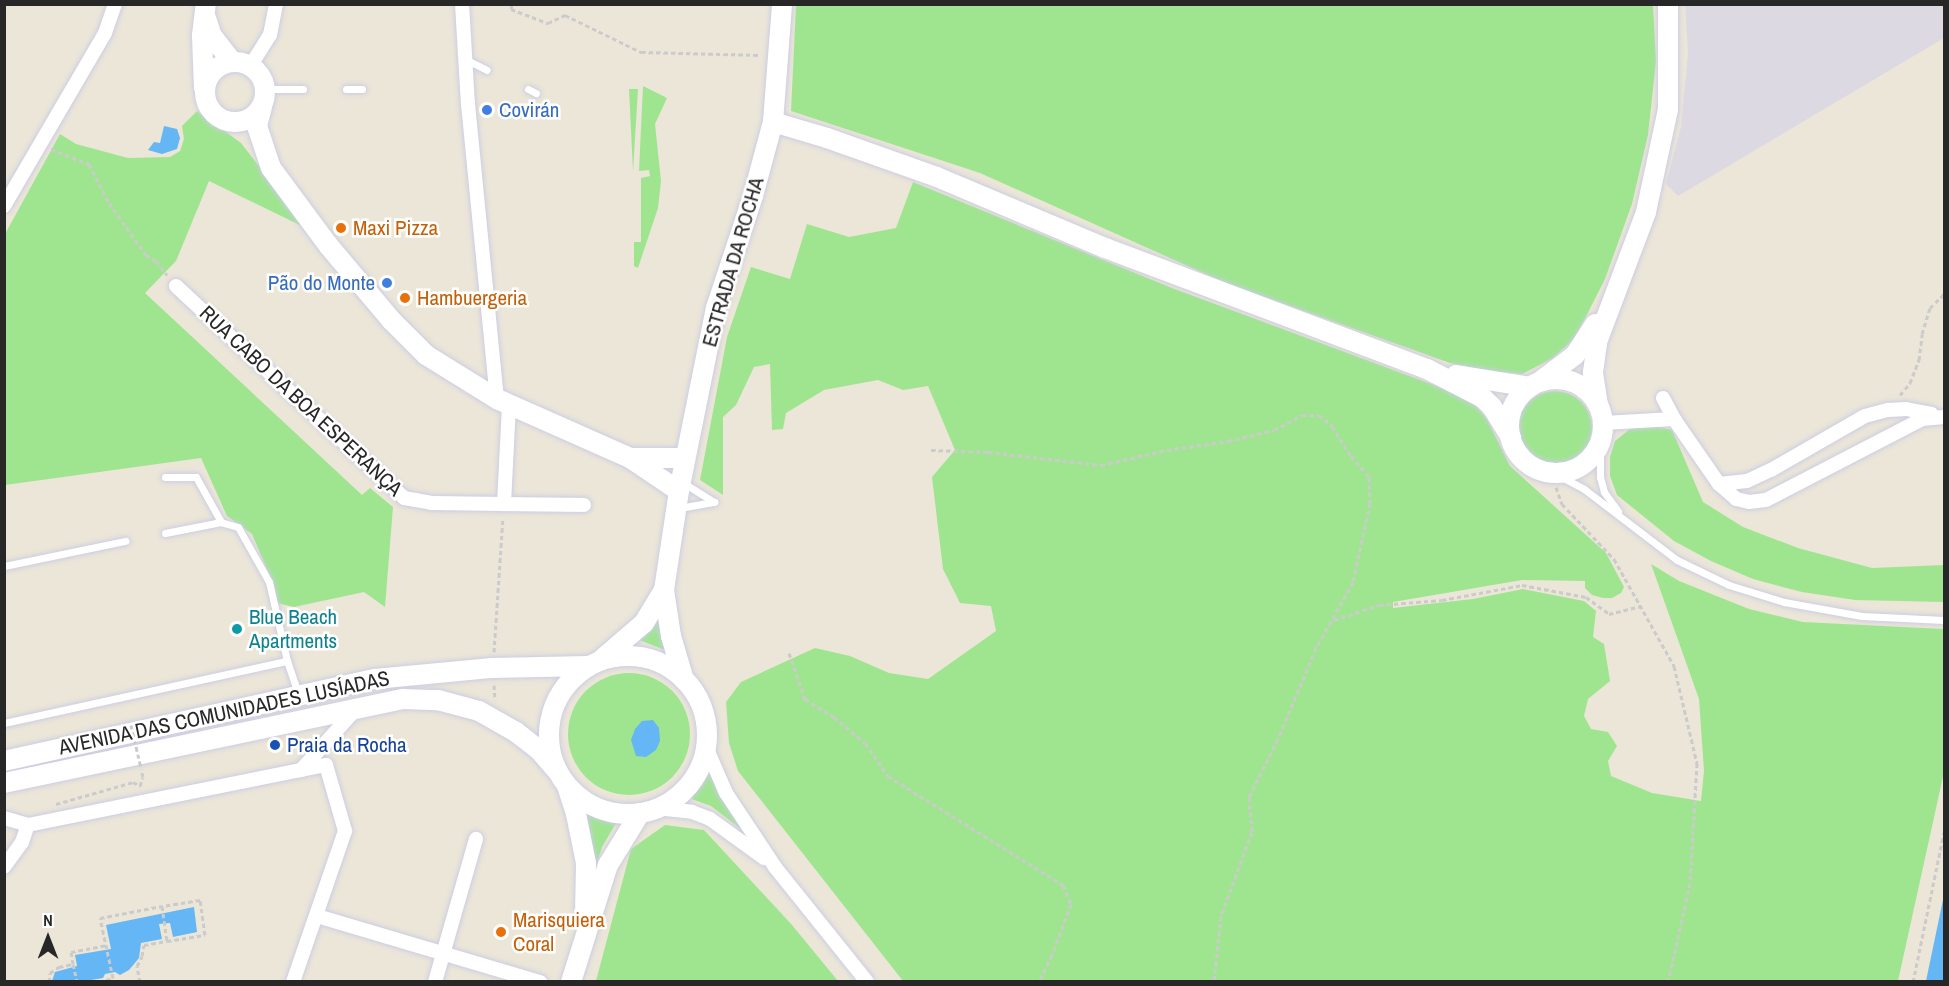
<!DOCTYPE html>
<html>
<head>
<meta charset="utf-8">
<style>
  body { margin:0 }
  #map { position:relative; width:1949px; height:986px; overflow:hidden; background:#ebe6d8; font-family:"Archivo Narrow",sans-serif }
  div>[style] { position:absolute }
  [style*='--x'] { left:calc(var(--x)*1px); top:calc(var(--y)*1px); width:calc(var(--w)*1px); rotate:calc(var(--a)*1deg) }
  .industrial>* { inset:0; background:#ddd9e3 }
  .green>* { inset:0; background:#9fe590 }
  .round { border-radius:50% }
  .water>* { inset:0; background:#64b6f4 }
  .path>* { height:3px; margin-top:-1.5px; transform-origin:0; background:repeating-linear-gradient(90deg,#cbcbcb 0 4.5px,transparent 0 7.5px) }
  .roads { filter:drop-shadow(0 0 2px #cdcde2) drop-shadow(0 0 2px #cdcde2) }
  .lane>* { height:7px; margin:-3.5px; padding:0 3.5px; transform-origin:3.5px; border-radius:3.5px; background:#fff }
  .street>* { height:14px; margin:-7px; padding:0 7px; transform-origin:7px; border-radius:7px; background:#fff }
  .secondary>* { height:20px; margin:-10px; padding:0 10px; transform-origin:10px; border-radius:10px; background:#fff }
  .secondary>.ring { margin:-10px; padding:0; box-sizing:content-box; background:none; border:20px solid #fff; border-radius:50% }
  .path-bridge>* { height:3px; margin-top:-1.5px; transform-origin:0; background:repeating-linear-gradient(90deg,#cbcbcb 0 4.5px,transparent 0 7.5px) }
  .dots>* { width:16px; height:16px; translate:-50% -50%; box-sizing:border-box; border:3px solid #fff; border-radius:50% }
  span { translate:-50% -50%; white-space:nowrap; text-align:center; line-height:1.15; -webkit-text-stroke:5px #fff; paint-order:stroke }
  .shop-label { font-size:21px; color:#366cbe }
  .left { translate:0 -50%; text-align:left }
  .right { translate:-100% -50%; text-align:right }
  .food-label { font-size:21px; color:#c56008 }
  .street-label { font-size:21px; color:#272727 }
  .culture-label { font-size:21px; color:#0d838f }
  .transit-label { font-size:21px; color:#164399 }
  .frame { position:absolute; inset:0; border:6px solid #272727; pointer-events:none }
  .north { position:absolute; left:18px; top:908px; width:60px; height:60px; -webkit-text-stroke:4px #fff; paint-order:stroke; rotate:0deg; font-size:16px; font-weight:700; line-height:24px; text-align:center; color:#272727 }
  .north::after { content:''; display:block; margin:auto; width:21px; height:27px; background:#272727; clip-path:polygon(50% 0,100% 100%,50% 72%,0 100%) }
</style>
</head>
<body>
<div id="map">
  <div class="industrial">
    <i style="clip-path:polygon(1685px 5px,1944px 5px,1944px 38px,1678px 196px,1666px 184px,1681px 127px,1688px 53px)"></i>
  </div>
  <div class="green">
    <i style="clip-path:polygon(796px 5px,1653px 5px,1656px 61px,1648px 135px,1632px 204px,1605px 279px,1575px 338px,1553px 358px,1522px 374px,1490px 371px,1450px 363px,1228px 284px,980px 173px,791px 111px)"></i>
    <i style="clip-path:polygon(643px 86px,667px 98px,655px 124px,661px 181px,658px 208px,638px 268px,634px 266px,634px 242px,641px 242px,641px 178px,650px 176px,649px 170px,639px 171px)"></i>
    <i style="clip-path:polygon(629px 89px,638px 89px,633px 171px)"></i>
    <i style="clip-path:polygon(197px 111px,241px 143px,308px 229px,209px 181px,176px 261px,145px 293px,362px 495px,370px 488px,393px 507px,385px 607px,364px 592px,294px 607px,277px 603px,273px 584px,252px 534px,227px 516px,201px 458px,5px 485px,5px 234px,60px 134px,76px 144px,128px 158px,170px 157px,180px 151px,184px 139px,182px 126px)"></i>
    <i style="clip-path:polygon(913px 182px,1172px 288px,1469px 398px,1487px 419px,1510px 466px,1606px 553px,1624px 587px,1621px 593px,1612px 598px,1603px 598px,1592px 595px,1585px 588px,1585px 581px,1522px 580px,1393px 602px,1393px 608px,1473px 599px,1523px 589px,1584px 601px,1596px 611px,1593px 637px,1604px 644px,1610px 681px,1588px 699px,1584px 716px,1591px 729px,1608px 732px,1617px 746px,1608px 761px,1611px 776px,1652px 793px,1701px 801px,1704px 771px,1699px 699px,1651px 564px,1679px 581px,1749px 609px,1803px 622px,1944px 629px,1944px 772px,1898px 981px,903px 981px,738px 771px,729px 743px,726px 702px,741px 682px,815px 648px,850px 656px,889px 673px,928px 679px,996px 631px,991px 606px,960px 603px,943px 569px,932px 477px,955px 450px,928px 386px,903px 390px,878px 380px,824px 390px,786px 413px,783px 429px,772px 430px,770px 364px,754px 367px,736px 405px,723px 417px,723px 495px,700px 480px,727px 337px,751px 267px,790px 279px,807px 224px,849px 237px,896px 228px)"></i>
    <i class="round" style="left:1518px;top:391px;width:74px;height:74px"></i>
    <i style="clip-path:polygon(1650px 425px,1672px 430px,1703px 502px,1743px 527px,1798px 548px,1872px 568px,1944px 565px,1944px 602px,1855px 600px,1802px 592px,1753px 579px,1711px 561px,1674px 541px,1617px 495px,1610px 476px,1610px 457px,1615px 441px,1630px 429px)"></i>
    <i style="clip-path:polygon(660px 605px,670px 652px,634px 638px)"></i>
    <i class="round" style="left:568px;top:673px;width:122px;height:122px"></i>
    <i style="clip-path:polygon(706px 766px,725px 803px,744px 826px,741px 829px,711px 806px,683px 796px)"></i>
    <i style="clip-path:polygon(582px 808px,601px 815px,619px 818px,602px 847px,594px 874px)"></i>
    <i style="clip-path:polygon(665px 825px,704px 830px,792px 925px,838px 981px,596px 981px,631px 849px)"></i>
  </div>
  <div class="water">
    <i style="clip-path:polygon(164px 126px,177px 129px,180px 138px,177px 149px,162px 154px,148px 150px,154px 142px,160px 143px)"></i>
    <i style="clip-path:polygon(653px 720px,659px 728px,660px 741px,656px 750px,646px 757px,636px 756px,631px 740px,635px 729px,642px 721px)"></i>
    <i style="clip-path:polygon(1944px 895px,1944px 981px,1926px 981px)"></i>
    <i style="clip-path:polygon(194px 907px,197px 932px,173px 937px,170px 923px,159px 924px,162px 939px,141px 943px,139px 958px,129px 970px,120px 975px,115px 972px,105px 974px,103px 978px,85px 981px,52px 981px,55px 972px,77px 966px,75px 955px,111px 949px,106px 925px)"></i>
  </div>
  <div class="path">
    <i style="--x:512;--y:4;--w:5;--a:101"></i>
    <i style="--x:511;--y:9;--w:40;--a:21"></i>
    <i style="--x:548;--y:23;--w:19;--a:-25"></i>
    <i style="--x:565;--y:15;--w:85;--a:26"></i>
    <i style="--x:641;--y:52;--w:120;--a:1.4"></i>
    <i style="--x:51;--y:149;--w:41;--a:21.5"></i>
    <i style="--x:89;--y:164;--w:44;--a:62.9"></i>
    <i style="--x:109;--y:203;--w:64;--a:54.6"></i>
    <i style="--x:146;--y:255;--w:12;--a:31"></i>
    <i style="--x:156;--y:261;--w:18;--a:52"></i>
    <i style="--x:1900;--y:395;--w:16;--a:-50"></i>
    <i style="--x:1910;--y:383;--w:25;--a:-69"></i>
    <i style="--x:1919;--y:360;--w:26;--a:-83"></i>
    <i style="--x:1922;--y:334;--w:27;--a:-73"></i>
    <i style="--x:1930;--y:308;--w:20;--a:-45"></i>
    <i style="--x:931;--y:450;--w:57;--a:2"></i>
    <i style="--x:988;--y:452;--w:114;--a:6.6"></i>
    <i style="--x:1101;--y:465;--w:68;--a:-12.8"></i>
    <i style="--x:1167;--y:450;--w:62;--a:-8.4"></i>
    <i style="--x:1228;--y:441;--w:47;--a:-13.4"></i>
    <i style="--x:1274;--y:430;--w:32;--a:-28"></i>
    <i style="--x:1302;--y:415;--w:17;--a:0"></i>
    <i style="--x:1319;--y:415;--w:17;--a:40"></i>
    <i style="--x:1332;--y:426;--w:36;--a:58"></i>
    <i style="--x:1351;--y:456;--w:28;--a:49"></i>
    <i style="--x:1369;--y:477;--w:26;--a:88"></i>
    <i style="--x:1370;--y:503;--w:81;--a:102.1"></i>
    <i style="--x:1353;--y:582;--w:76;--a:119.3"></i>
    <i style="--x:1316;--y:648;--w:99;--a:112.7"></i>
    <i style="--x:1278;--y:739;--w:65;--a:116.6"></i>
    <i style="--x:1249;--y:797;--w:35;--a:85"></i>
    <i style="--x:1252;--y:832;--w:90;--a:110.3"></i>
    <i style="--x:1221;--y:916;--w:66;--a:96.1"></i>
    <i style="--x:1556;--y:487;--w:18;--a:71"></i>
    <i style="--x:1562;--y:504;--w:76;--a:46.6"></i>
    <i style="--x:1614;--y:559;--w:123;--a:60.7"></i>
    <i style="--x:1674;--y:666;--w:100;--a:76.7"></i>
    <i style="--x:1697;--y:763;--w:120;--a:93.3"></i>
    <i style="--x:1690;--y:883;--w:101;--a:102.5"></i>
    <i style="--x:1334;--y:620;--w:47;--a:-18.4"></i>
    <i style="--x:1379;--y:605;--w:63;--a:-4.5"></i>
    <i style="--x:1442;--y:600;--w:81;--a:-10.6"></i>
    <i style="--x:1522;--y:585;--w:65;--a:10.6"></i>
    <i style="--x:1586;--y:597;--w:29;--a:36"></i>
    <i style="--x:1609;--y:614;--w:32;--a:-14"></i>
    <i style="--x:494;--y:652;--w:134;--a:-86.2"></i>
    <i style="--x:789;--y:653;--w:49;--a:70.8"></i>
    <i style="--x:805;--y:699;--w:34;--a:32"></i>
    <i style="--x:834;--y:717;--w:40;--a:40"></i>
    <i style="--x:865;--y:743;--w:40;--a:55.1"></i>
    <i style="--x:888;--y:776;--w:206;--a:31.9"></i>
    <i style="--x:1063;--y:885;--w:21;--a:67"></i>
    <i style="--x:1071;--y:904;--w:54;--a:110.4"></i>
    <i style="--x:1052;--y:955;--w:30;--a:116"></i>
    <i style="--x:494;--y:685;--w:15;--a:86"></i>
    <i style="--x:56;--y:804;--w:80;--a:-15.9"></i>
    <i style="--x:133;--y:782;--w:8;--a:30"></i>
    <i style="--x:140;--y:786;--w:9;--a:-72"></i>
    <i style="--x:143;--y:777;--w:8;--a:-104"></i>
    <i style="--x:73;--y:964;--w:18;--a:77"></i>
    <i style="--x:49;--y:982;--w:9;--a:-84"></i>
    <i style="--x:50;--y:973;--w:11;--a:-34"></i>
    <i style="--x:59;--y:967;--w:14;--a:-12"></i>
    <i style="--x:73;--y:964;--w:12;--a:-99"></i>
    <i style="--x:71;--y:952;--w:37;--a:-11"></i>
    <i style="--x:99;--y:982;--w:15;--a:-16"></i>
    <i style="--x:113;--y:978;--w:61;--a:-102.2"></i>
    <i style="--x:100;--y:918;--w:63;--a:-11"></i>
    <i style="--x:162;--y:906;--w:35;--a:82"></i>
    <i style="--x:167;--y:941;--w:38;--a:-9"></i>
    <i style="--x:205;--y:935;--w:35;--a:-98"></i>
    <i style="--x:200;--y:900;--w:38;--a:171"></i>
    <i style="--x:140;--y:982;--w:16;--a:-101"></i>
    <i style="--x:137;--y:966;--w:11;--a:-63"></i>
    <i style="--x:142;--y:956;--w:11;--a:-80"></i>
    <i style="--x:144;--y:945;--w:23;--a:-10"></i>
    <i style="--x:1913;--y:982;--w:153;--a:-78.3"></i>
  </div>
  <div class="roads">
    <div class="lane">
      <i style="--x:467;--y:60;--w:22;--a:27"></i>
      <i style="--x:265;--y:89;--w:38;--a:0"></i>
      <i style="--x:346;--y:89;--w:16;--a:0"></i>
      <i style="--x:528;--y:89;--w:9;--a:27"></i>
      <i style="--x:1600;--y:443;--w:34;--a:90"></i>
      <i style="--x:1600;--y:477;--w:16;--a:75"></i>
      <i style="--x:1604;--y:492;--w:24;--a:54"></i>
      <i style="--x:1554;--y:473;--w:34;--a:28"></i>
      <i style="--x:1584;--y:489;--w:117;--a:37.4"></i>
      <i style="--x:1677;--y:560;--w:58;--a:25.7"></i>
      <i style="--x:1729;--y:585;--w:58;--a:17.2"></i>
      <i style="--x:1784;--y:602;--w:79;--a:10.2"></i>
      <i style="--x:1862;--y:616;--w:82;--a:2.8"></i>
      <i style="--x:165;--y:477;--w:31;--a:0"></i>
      <i style="--x:196;--y:477;--w:51;--a:60.9"></i>
      <i style="--x:679;--y:508;--w:36;--a:-10"></i>
      <i style="--x:714;--y:502;--w:36;--a:-148"></i>
      <i style="--x:4;--y:566;--w:124;--a:-11.7"></i>
      <i style="--x:287;--y:661;--w:34;--a:71"></i>
      <i style="--x:4;--y:723;--w:290;--a:-12.4"></i>
      <i style="--x:287;--y:661;--w:81;--a:-102.8"></i>
      <i style="--x:269;--y:582;--w:63;--a:-119.4"></i>
      <i style="--x:238;--y:527;--w:18;--a:-164"></i>
      <i style="--x:221;--y:522;--w:57;--a:168.9"></i>
    </div>
    <div class="street">
      <i style="--x:462;--y:4;--w:100;--a:86.6"></i>
      <i style="--x:468;--y:104;--w:296;--a:84.4"></i>
      <i style="--x:251;--y:65;--w:36;--a:-58"></i>
      <i style="--x:270;--y:35;--w:32;--a:-79"></i>
      <i style="--x:4;--y:206;--w:200;--a:-59.7"></i>
      <i style="--x:105;--y:33;--w:31;--a:-71"></i>
      <i style="--x:176;--y:286;--w:311;--a:42.9"></i>
      <i style="--x:404;--y:498;--w:27;--a:10"></i>
      <i style="--x:431;--y:503;--w:73;--a:0.8"></i>
      <i style="--x:1663;--y:398;--w:24;--a:62"></i>
      <i style="--x:509;--y:405;--w:99;--a:92.9"></i>
      <i style="--x:504;--y:504;--w:80;--a:0.7"></i>
      <i style="--x:1603;--y:423;--w:71;--a:-3.2"></i>
      <i style="--x:1674;--y:419;--w:79;--a:55.3"></i>
      <i style="--x:1719;--y:484;--w:23;--a:41"></i>
      <i style="--x:1736;--y:499;--w:13;--a:13"></i>
      <i style="--x:1749;--y:502;--w:17;--a:-7"></i>
      <i style="--x:1766;--y:500;--w:176;--a:-27.4"></i>
      <i style="--x:1922;--y:419;--w:22;--a:-5"></i>
      <i style="--x:1719;--y:484;--w:28;--a:-6"></i>
      <i style="--x:1747;--y:481;--w:26;--a:-25"></i>
      <i style="--x:1771;--y:470;--w:108;--a:-29.9"></i>
      <i style="--x:1865;--y:416;--w:24;--a:-15"></i>
      <i style="--x:1888;--y:410;--w:18;--a:-3"></i>
      <i style="--x:1906;--y:409;--w:26;--a:11"></i>
      <i style="--x:706;--y:747;--w:50;--a:66.5"></i>
      <i style="--x:726;--y:793;--w:89;--a:56.5"></i>
      <i style="--x:775;--y:867;--w:147;--a:51.3"></i>
      <i style="--x:301;--y:770;--w:82;--a:-48"></i>
      <i style="--x:656;--y:808;--w:36;--a:6"></i>
      <i style="--x:692;--y:812;--w:19;--a:21"></i>
      <i style="--x:710;--y:819;--w:67;--a:35.8"></i>
      <i style="--x:4;--y:818;--w:25;--a:16"></i>
      <i style="--x:4;--y:867;--w:31;--a:-54"></i>
      <i style="--x:22;--y:842;--w:18;--a:-71"></i>
      <i style="--x:28;--y:825;--w:304;--a:-11.4"></i>
      <i style="--x:326;--y:765;--w:69;--a:73.9"></i>
      <i style="--x:345;--y:831;--w:160;--a:109"></i>
      <i style="--x:317;--y:916;--w:233;--a:16.5"></i>
      <i style="--x:435;--y:982;--w:149;--a:-74"></i>
    </div>
    <div class="secondary">
      <i style="--x:206;--y:18;--w:19;--a:72"></i>
      <i style="--x:212;--y:36;--w:33;--a:52"></i>
      <i class="ring" style="left:205px;top:62px;width:40px;height:40px"></i>
      <i style="--x:204;--y:88;--w:53;--a:-92.2"></i>
      <i style="--x:202;--y:35;--w:31;--a:-83"></i>
      <i style="--x:262;--y:107;--w:20;--a:105"></i>
      <i style="--x:257;--y:126;--w:44;--a:71.6"></i>
      <i style="--x:271;--y:168;--w:96;--a:53.5"></i>
      <i style="--x:328;--y:245;--w:99;--a:49.9"></i>
      <i style="--x:392;--y:321;--w:48;--a:45"></i>
      <i style="--x:426;--y:355;--w:84;--a:31.8"></i>
      <i style="--x:497;--y:399;--w:145;--a:23.9"></i>
      <i style="--x:630;--y:458;--w:59;--a:34"></i>
      <i style="--x:773;--y:122;--w:56;--a:16.5"></i>
      <i style="--x:827;--y:138;--w:117;--a:19.5"></i>
      <i style="--x:937;--y:177;--w:182;--a:22.9"></i>
      <i style="--x:1105;--y:248;--w:344;--a:20.6"></i>
      <i style="--x:1427;--y:369;--w:63;--a:27.4"></i>
      <i style="--x:1483;--y:398;--w:13;--a:45"></i>
      <i style="--x:1492;--y:407;--w:36;--a:58"></i>
      <i style="--x:1456;--y:375;--w:75;--a:9.2"></i>
      <i class="ring" style="left:1509px;top:379px;width:74px;height:74px"></i>
      <i style="--x:1542;--y:380;--w:41;--a:-37.1"></i>
      <i style="--x:1575;--y:355;--w:37;--a:-57"></i>
      <i style="--x:1598;--y:405;--w:33;--a:-99"></i>
      <i style="--x:1593;--y:372;--w:30;--a:-82"></i>
      <i style="--x:1597;--y:342;--w:139;--a:-69.3"></i>
      <i style="--x:1646;--y:212;--w:105;--a:-77.9"></i>
      <i style="--x:1668;--y:109;--w:105;--a:-90"></i>
      <i style="--x:630;--y:458;--w:55;--a:0"></i>
      <i class="ring" style="left:549px;top:656px;width:138px;height:138px"></i>
      <i style="--x:602;--y:659;--w:55;--a:-40.6"></i>
      <i style="--x:644;--y:623;--w:39;--a:-59"></i>
      <i style="--x:684;--y:680;--w:46;--a:-106.5"></i>
      <i style="--x:671;--y:636;--w:47;--a:-98.7"></i>
      <i style="--x:664;--y:590;--w:100;--a:-81.4"></i>
      <i style="--x:679;--y:491;--w:187;--a:-78.6"></i>
      <i style="--x:716;--y:308;--w:118;--a:-71.7"></i>
      <i style="--x:753;--y:196;--w:77;--a:-74.9"></i>
      <i style="--x:773;--y:122;--w:118;--a:-85.6"></i>
      <i style="--x:4;--y:761;--w:380;--a:-12.5"></i>
      <i style="--x:375;--y:679;--w:118;--a:-5.4"></i>
      <i style="--x:492;--y:668;--w:97;--a:-1.2"></i>
      <i style="--x:4;--y:783;--w:408;--a:-11.9"></i>
      <i style="--x:403;--y:699;--w:35;--a:2"></i>
      <i style="--x:438;--y:700;--w:42;--a:15"></i>
      <i style="--x:479;--y:711;--w:43;--a:29.6"></i>
      <i style="--x:516;--y:732;--w:29;--a:38"></i>
      <i style="--x:539;--y:750;--w:28;--a:49"></i>
      <i style="--x:567;--y:786;--w:29;--a:72"></i>
      <i style="--x:576;--y:814;--w:50;--a:78.5"></i>
      <i style="--x:586;--y:863;--w:50;--a:91.1"></i>
      <i style="--x:571;--y:982;--w:123;--a:-72.5"></i>
      <i style="--x:608;--y:865;--w:61;--a:-58.4"></i>
    </div>
  </div>
  <div class="path-bridge">
    <i style="--x:131;--y:725;--w:44;--a:76.9"></i>
  </div>
  <div class="dots">
    <i style="left:487px;top:110px;background:#3f7fe0"></i>
    <i style="left:341px;top:228px;background:#e8710a"></i>
    <i style="left:387px;top:283px;background:#3f7fe0"></i>
    <i style="left:405px;top:298px;background:#e8710a"></i>
    <i style="left:237px;top:629px;background:#0f9aa8"></i>
    <i style="left:275px;top:745px;background:#1a4fb4"></i>
    <i style="left:501px;top:932px;background:#e8710a"></i>
  </div>
  <div class="shop-label">
    <span class="left" style="left:499px;top:110px">Covirán</span>
    <span class="right" style="left:375px;top:283px">Pão do Monte</span>
  </div>
  <div class="food-label">
    <span class="left" style="left:353px;top:228px">Maxi Pizza</span>
    <span class="left" style="left:417px;top:298px">Hambuergeria</span>
    <span class="left" style="left:513px;top:932px">Marisquiera<br>Coral</span>
  </div>
  <div class="street-label">
    <span style="left:733px;top:262px;rotate:-74deg">ESTRADA DA ROCHA</span>
    <span style="left:301px;top:401px;rotate:43deg">RUA CABO DA BOA ESPERANÇA</span>
    <span style="left:224px;top:713px;rotate:-12deg">AVENIDA DAS COMUNIDADES LUSÍADAS</span>
  </div>
  <div class="culture-label">
    <span class="left" style="left:249px;top:629px">Blue Beach<br>Apartments</span>
  </div>
  <div class="transit-label">
    <span class="left" style="left:287px;top:745px">Praia da Rocha</span>
  </div>
  <div class="frame"></div>
  <div class="north">N</div>
</div>
</body>
</html>
